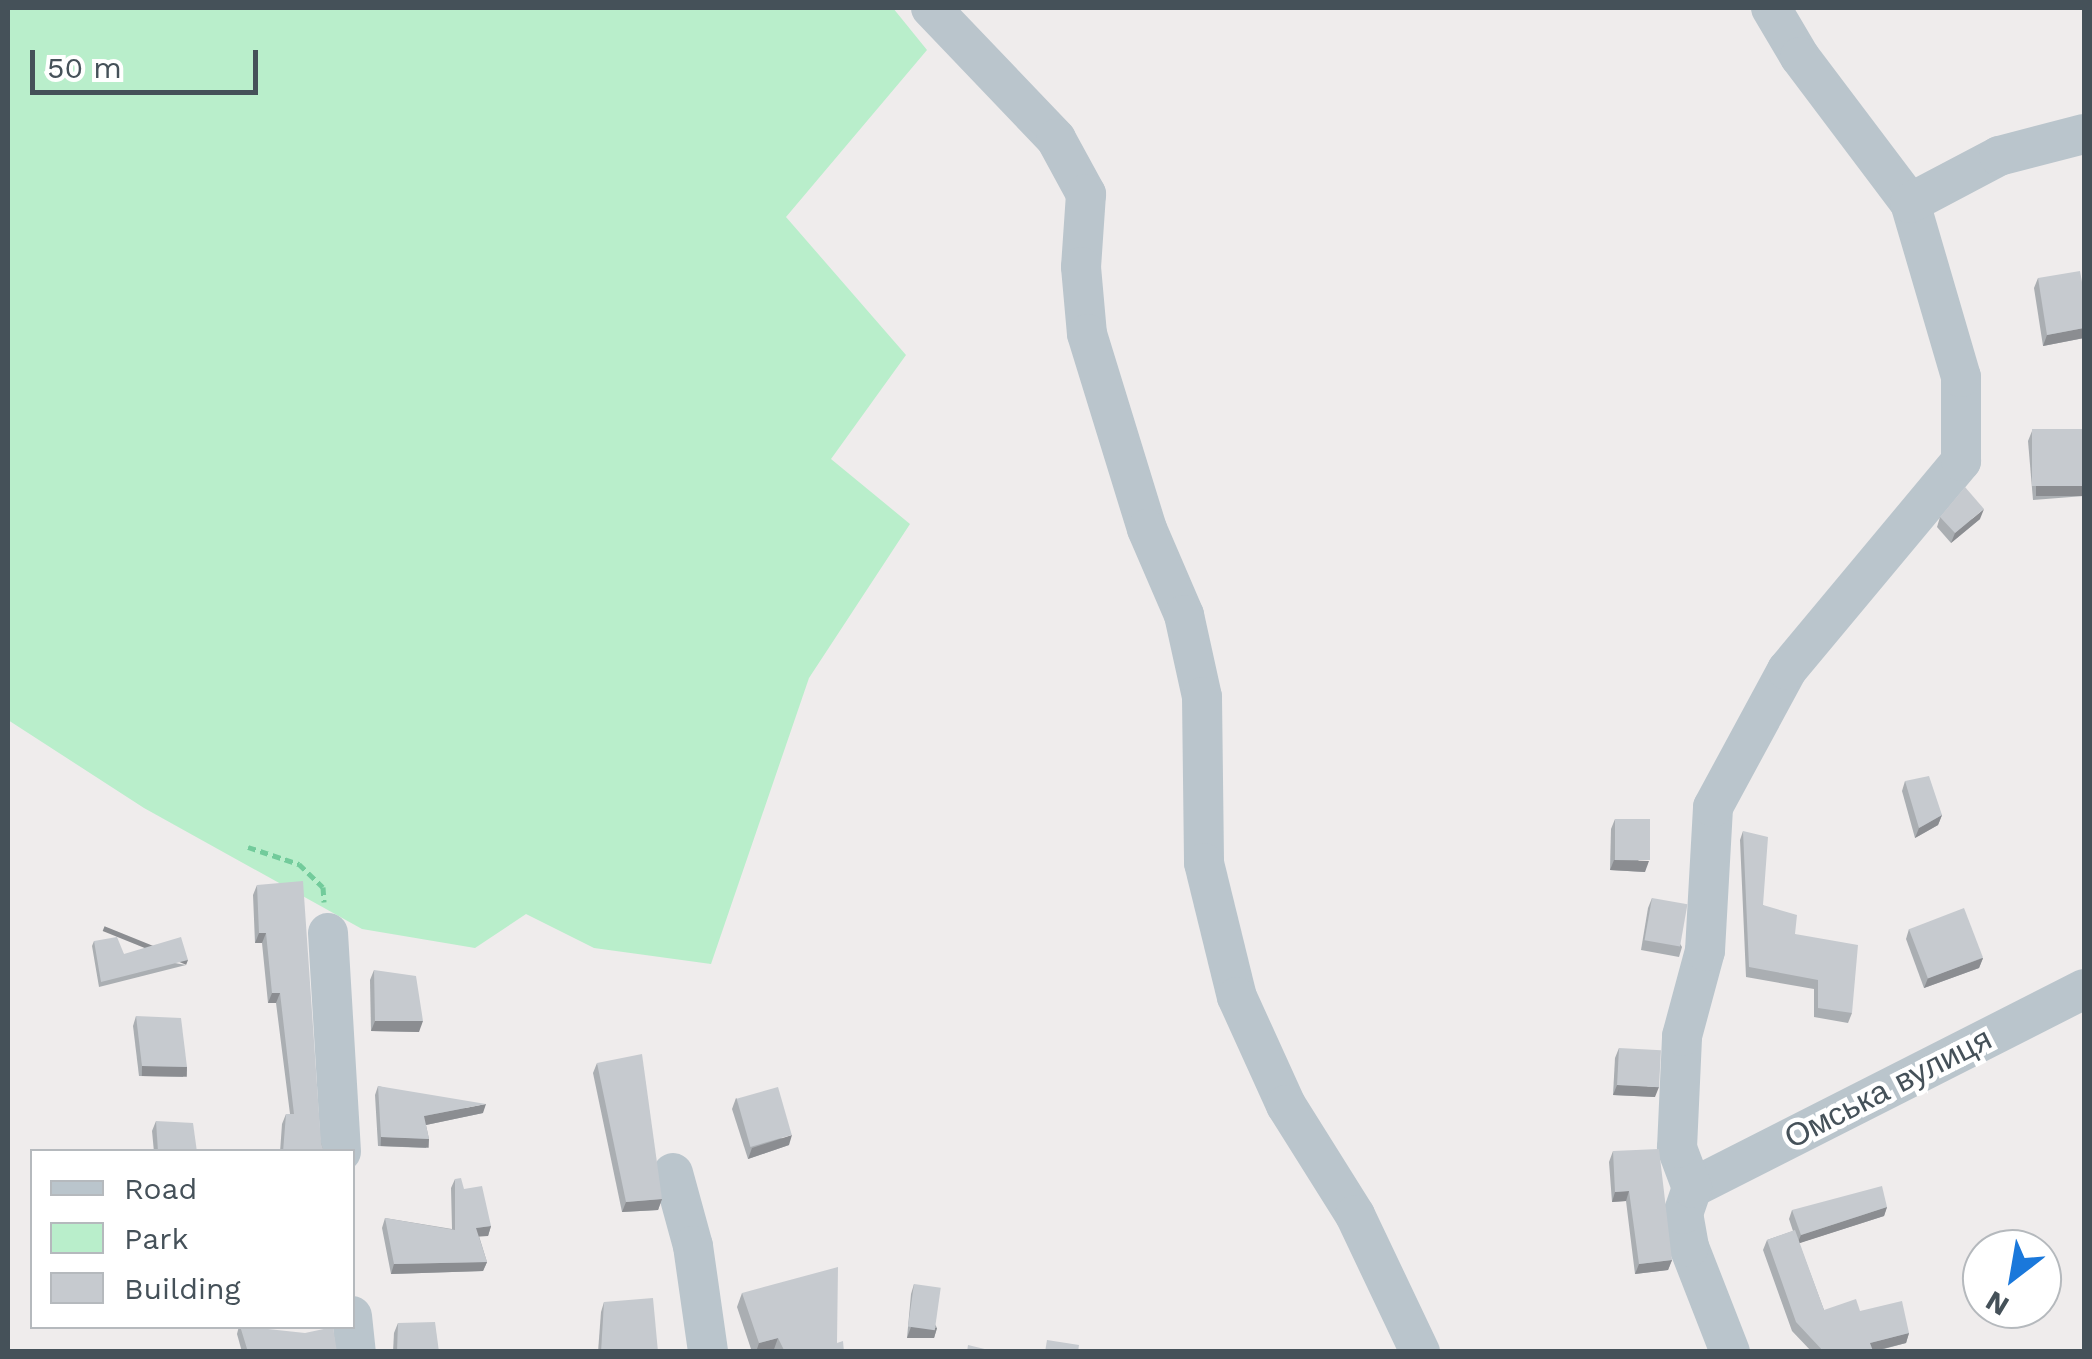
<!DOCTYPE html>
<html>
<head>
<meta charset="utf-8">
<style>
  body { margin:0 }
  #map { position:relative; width:2092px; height:1359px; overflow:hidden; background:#efecec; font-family:"Work Sans",sans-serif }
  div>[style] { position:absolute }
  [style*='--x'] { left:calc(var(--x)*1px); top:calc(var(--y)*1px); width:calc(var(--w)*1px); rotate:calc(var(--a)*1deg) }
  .green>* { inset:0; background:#b9eecb }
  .path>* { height:5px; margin-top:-2.5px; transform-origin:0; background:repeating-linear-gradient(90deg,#72cb9b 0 8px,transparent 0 13px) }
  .minor>* { height:40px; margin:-20px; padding:0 20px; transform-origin:20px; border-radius:20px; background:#bac5cc }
  .wall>* { inset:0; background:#aaaeb2 }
  .shaded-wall>* { inset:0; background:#8b8d91; transform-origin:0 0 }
  .building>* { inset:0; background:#c6cacf; transform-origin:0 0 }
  span { translate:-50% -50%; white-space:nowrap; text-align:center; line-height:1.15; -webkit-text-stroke:9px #fff; paint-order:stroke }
  .street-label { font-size:32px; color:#455159 }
  .frame { position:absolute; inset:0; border:10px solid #455159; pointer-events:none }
  .legend { position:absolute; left:30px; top:1149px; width:325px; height:180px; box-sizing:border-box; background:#fff; border:2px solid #b5b9bd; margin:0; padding:12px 18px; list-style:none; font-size:30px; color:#455159 }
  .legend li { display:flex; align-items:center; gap:20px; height:50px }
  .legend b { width:50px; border:2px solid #b5b9bd }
  .north { position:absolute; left:1962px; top:1229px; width:100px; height:100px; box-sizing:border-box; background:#fff; border:2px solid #b5b9bd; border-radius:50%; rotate:211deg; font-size:28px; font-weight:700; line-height:40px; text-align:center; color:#455159 }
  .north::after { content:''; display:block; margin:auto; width:35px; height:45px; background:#1a78db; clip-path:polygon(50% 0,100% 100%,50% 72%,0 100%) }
  .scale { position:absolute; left:30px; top:50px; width:228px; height:45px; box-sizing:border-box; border:5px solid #455159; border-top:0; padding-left:12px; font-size:30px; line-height:35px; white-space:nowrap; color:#455159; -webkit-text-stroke:8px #fff; paint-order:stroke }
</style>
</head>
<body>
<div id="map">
  <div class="green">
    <i style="clip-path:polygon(8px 8px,893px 8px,927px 50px,786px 217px,906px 355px,831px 459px,910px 524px,809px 678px,711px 964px,594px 948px,526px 914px,475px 948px,362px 929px,144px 808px,8px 720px)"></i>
  </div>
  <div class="path">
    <i style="--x:248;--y:847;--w:54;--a:18.4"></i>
    <i style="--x:299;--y:864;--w:33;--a:44"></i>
    <i style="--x:323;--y:887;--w:15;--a:86"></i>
  </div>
  <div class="minor">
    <i style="--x:931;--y:8;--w:181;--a:46.3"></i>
    <i style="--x:1056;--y:139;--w:63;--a:61.4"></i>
    <i style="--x:1086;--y:194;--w:73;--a:93.9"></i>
    <i style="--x:1081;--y:267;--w:67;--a:84.9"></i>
    <i style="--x:1087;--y:334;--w:204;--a:72.9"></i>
    <i style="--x:1147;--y:529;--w:94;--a:66.7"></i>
    <i style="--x:1184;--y:615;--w:84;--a:77.6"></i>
    <i style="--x:1202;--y:697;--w:166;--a:89.3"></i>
    <i style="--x:1204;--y:863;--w:138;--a:76.2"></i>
    <i style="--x:1237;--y:997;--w:119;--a:65.6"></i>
    <i style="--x:1286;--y:1105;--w:130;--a:57.9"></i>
    <i style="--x:1355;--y:1215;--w:152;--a:64.6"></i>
    <i style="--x:1771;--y:8;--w:57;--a:59.4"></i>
    <i style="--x:1800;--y:57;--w:183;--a:53"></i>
    <i style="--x:328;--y:933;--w:219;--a:86.6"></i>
    <i style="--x:673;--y:1173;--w:76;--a:74.7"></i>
    <i style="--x:693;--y:1246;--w:107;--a:81.9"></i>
    <i style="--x:1692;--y:1188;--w:440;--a:-26.9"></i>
    <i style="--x:352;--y:1316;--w:36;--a:84"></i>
    <i style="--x:1730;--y:1352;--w:113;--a:-111.3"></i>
    <i style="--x:1689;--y:1247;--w:34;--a:-100"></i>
    <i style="--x:1683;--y:1214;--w:28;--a:-71"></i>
    <i style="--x:1692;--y:1188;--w:43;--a:-110.6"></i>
    <i style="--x:1677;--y:1148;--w:112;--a:-87.4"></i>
    <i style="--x:1682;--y:1036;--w:88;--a:-74.9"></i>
    <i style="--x:1705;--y:951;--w:144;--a:-86.8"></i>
    <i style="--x:1713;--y:807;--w:156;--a:-61.6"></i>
    <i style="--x:1787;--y:670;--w:272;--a:-50.2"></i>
    <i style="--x:1961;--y:461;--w:84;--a:-90"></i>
    <i style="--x:1961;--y:377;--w:181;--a:-106.3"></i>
    <i style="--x:1910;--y:203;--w:101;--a:-27.8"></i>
    <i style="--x:1999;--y:156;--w:88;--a:-14.5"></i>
  </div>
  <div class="wall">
    <i style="clip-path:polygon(2038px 278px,2084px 293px,2084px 338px,2043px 346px,2034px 288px)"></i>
    <i style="clip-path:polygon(2084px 429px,2084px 496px,2033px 500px,2028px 441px,2032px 431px)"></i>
    <i style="clip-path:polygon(1940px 517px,1980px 519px,1951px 543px,1937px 527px)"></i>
    <i style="clip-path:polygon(1905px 781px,1942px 815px,1938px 825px,1915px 838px,1902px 791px)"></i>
    <i style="clip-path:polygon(1615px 819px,1645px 872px,1610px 870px,1611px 829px)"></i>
    <i style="clip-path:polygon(1743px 831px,1763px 905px,1795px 934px,1852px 1013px,1848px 1023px,1814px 1017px,1814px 989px,1746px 977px,1740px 840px)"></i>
    <i style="clip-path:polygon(257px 885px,321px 1143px,324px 1152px,280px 1152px,282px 1124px,286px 1114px,290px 1114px,276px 1003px,268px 1003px,262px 943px,255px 943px,253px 895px)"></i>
    <i style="clip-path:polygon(1652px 898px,1682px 947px,1679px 957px,1641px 950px,1648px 908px)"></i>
    <i style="clip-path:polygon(1909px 929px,1983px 958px,1979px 968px,1924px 988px,1906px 939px)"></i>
    <i style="clip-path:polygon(94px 941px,124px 954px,186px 965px,99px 987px,92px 946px)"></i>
    <i style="clip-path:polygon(374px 970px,419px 1032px,371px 1031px,370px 980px)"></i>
    <i style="clip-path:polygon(136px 1016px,187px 1067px,183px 1077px,139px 1076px,133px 1026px)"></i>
    <i style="clip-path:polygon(1619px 1048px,1655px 1097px,1613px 1095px,1615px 1058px)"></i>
    <i style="clip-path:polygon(597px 1063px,662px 1199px,658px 1210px,622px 1212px,593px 1073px)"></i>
    <i style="clip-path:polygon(378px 1086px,483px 1113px,426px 1125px,429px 1139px,426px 1148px,378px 1146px,375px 1095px)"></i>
    <i style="clip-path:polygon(736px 1098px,789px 1145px,748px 1159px,732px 1109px)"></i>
    <i style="clip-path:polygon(156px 1121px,197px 1152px,154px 1152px,152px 1131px)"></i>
    <i style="clip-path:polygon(1613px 1151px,1672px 1260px,1668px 1270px,1635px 1274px,1626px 1201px,1612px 1202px,1609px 1162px)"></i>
    <i style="clip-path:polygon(455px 1179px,491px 1226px,488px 1236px,479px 1236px,487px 1262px,483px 1271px,391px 1274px,382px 1228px,385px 1218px,452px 1229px,451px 1188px)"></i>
    <i style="clip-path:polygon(1887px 1207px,1884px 1216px,1799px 1243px,1824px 1310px,1860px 1311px,1909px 1333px,1906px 1343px,1873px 1352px,1812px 1352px,1792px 1331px,1763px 1250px,1767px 1240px,1793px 1231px,1789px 1219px,1792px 1210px)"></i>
    <i style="clip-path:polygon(914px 1284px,937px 1328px,934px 1338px,907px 1338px,911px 1294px)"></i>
    <i style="clip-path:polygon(742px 1293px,837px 1343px,844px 1352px,752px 1352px,737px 1307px)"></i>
    <i style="clip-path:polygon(604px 1302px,658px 1352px,598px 1352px,601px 1312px)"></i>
    <i style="clip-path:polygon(398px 1323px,439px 1352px,393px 1352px,394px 1333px)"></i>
    <i style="clip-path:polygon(239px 1326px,337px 1352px,242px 1352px,237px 1334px)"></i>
  </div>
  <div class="shaded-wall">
    <i style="clip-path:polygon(2084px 328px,2084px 338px,2043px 346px,2047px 335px)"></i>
    <i style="left:2084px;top:486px;width:10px;height:48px;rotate:90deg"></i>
    <i style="clip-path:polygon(1984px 509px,1980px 519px,1951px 543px,1955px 533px)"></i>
    <i style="clip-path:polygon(1942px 815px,1938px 825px,1915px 838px,1919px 828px)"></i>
    <i style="clip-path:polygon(1614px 860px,1649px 861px,1645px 872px,1610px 870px)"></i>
    <i style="clip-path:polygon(259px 933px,266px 933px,262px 943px,255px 943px)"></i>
    <i style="clip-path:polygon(1983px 958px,1979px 968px,1924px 988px,1928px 978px)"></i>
    <i style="left:188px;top:960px;width:5px;height:90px;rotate:112deg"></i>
    <i style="clip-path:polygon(272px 993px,280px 993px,276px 1003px,268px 1003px)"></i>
    <i style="clip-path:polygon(375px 1021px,423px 1021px,419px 1032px,371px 1031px)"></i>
    <i style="left:142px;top:1066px;width:45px;height:10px;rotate:1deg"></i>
    <i style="clip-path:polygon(1617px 1085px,1659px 1087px,1655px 1097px,1613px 1095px)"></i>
    <i style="clip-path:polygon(486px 1104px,483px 1113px,421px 1126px,424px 1116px)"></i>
    <i style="clip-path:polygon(792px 1135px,789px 1145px,748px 1159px,752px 1148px)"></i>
    <i style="left:381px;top:1137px;width:48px;height:9px;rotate:2deg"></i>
    <i style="clip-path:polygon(1629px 1191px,1626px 1201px,1612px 1202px,1615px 1192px)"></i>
    <i style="clip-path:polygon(662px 1199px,658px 1210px,622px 1212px,626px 1202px)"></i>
    <i style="clip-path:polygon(1887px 1207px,1884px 1216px,1797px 1244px,1801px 1235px)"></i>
    <i style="clip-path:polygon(491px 1226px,488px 1236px,473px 1237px,476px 1228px)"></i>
    <i style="clip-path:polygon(1672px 1260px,1668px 1270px,1635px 1274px,1639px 1264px)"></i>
    <i style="clip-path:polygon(487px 1262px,483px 1271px,391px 1274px,394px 1264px)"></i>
    <i style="clip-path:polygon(911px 1327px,937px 1328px,934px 1338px,907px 1338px)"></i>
    <i style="clip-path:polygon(1909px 1333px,1906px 1343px,1870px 1352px,1870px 1343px)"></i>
    <i style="clip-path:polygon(778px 1338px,773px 1352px,756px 1352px,759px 1343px)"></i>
  </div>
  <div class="building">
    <i style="clip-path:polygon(2080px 271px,2084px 293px,2084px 328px,2047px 335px,2038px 278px)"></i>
    <i style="left:2084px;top:429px;width:57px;height:52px;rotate:90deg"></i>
    <i style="clip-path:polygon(1965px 487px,1984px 509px,1955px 533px,1940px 517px)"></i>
    <i style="clip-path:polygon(1929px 776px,1942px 815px,1919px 828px,1905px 781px)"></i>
    <i style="left:1615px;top:819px;width:35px;height:41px"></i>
    <i style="clip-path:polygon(1743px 831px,1768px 837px,1763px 905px,1797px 915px,1795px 934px,1858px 945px,1852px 1013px,1818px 1008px,1818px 980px,1749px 967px)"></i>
    <i style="clip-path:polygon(303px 881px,321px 1143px,324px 1152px,283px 1152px,286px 1114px,294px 1114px,280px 993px,272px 993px,266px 933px,259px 933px,257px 885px)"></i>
    <i style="left:1652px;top:898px;width:36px;height:43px;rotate:10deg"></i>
    <i style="left:1964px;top:908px;width:53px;height:59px;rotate:69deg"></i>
    <i style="clip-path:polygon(117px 937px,124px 954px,181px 937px,188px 960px,101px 982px,94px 941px)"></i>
    <i style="clip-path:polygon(374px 970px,416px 976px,423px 1021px,375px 1021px)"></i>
    <i style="clip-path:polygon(136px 1016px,181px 1018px,187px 1067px,142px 1066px)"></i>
    <i style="left:1619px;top:1048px;width:42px;height:37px;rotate:3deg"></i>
    <i style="clip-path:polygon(642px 1054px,662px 1199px,626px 1202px,597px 1063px)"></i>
    <i style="clip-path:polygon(378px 1086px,486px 1104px,424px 1116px,429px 1139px,381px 1137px)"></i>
    <i style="left:778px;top:1087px;width:50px;height:43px;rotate:74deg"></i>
    <i style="clip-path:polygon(156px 1121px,193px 1123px,197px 1152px,158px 1152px)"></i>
    <i style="clip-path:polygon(1659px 1149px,1672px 1260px,1639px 1264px,1629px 1191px,1615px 1192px,1613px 1151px)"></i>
    <i style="clip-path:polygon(461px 1178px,464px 1189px,482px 1186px,491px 1226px,476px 1228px,487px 1262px,394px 1264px,385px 1218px,455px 1230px,455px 1179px)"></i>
    <i style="clip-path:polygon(1882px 1186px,1887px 1207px,1801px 1235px,1792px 1210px)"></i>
    <i style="clip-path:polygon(1795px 1230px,1824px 1310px,1856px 1299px,1860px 1311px,1902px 1301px,1909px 1333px,1870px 1343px,1873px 1351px,1872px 1352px,1824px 1352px,1796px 1322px,1767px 1240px)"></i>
    <i style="clip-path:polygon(838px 1267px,837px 1343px,843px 1341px,844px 1352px,785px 1352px,778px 1338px,759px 1343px,742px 1293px)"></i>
    <i style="left:914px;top:1284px;width:27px;height:43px;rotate:8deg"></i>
    <i style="clip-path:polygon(653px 1298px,658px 1352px,601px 1352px,604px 1302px)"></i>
    <i style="clip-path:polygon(435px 1322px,439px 1352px,397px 1352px,398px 1323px)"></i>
    <i style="clip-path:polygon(240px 1326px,305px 1333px,333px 1327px,337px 1352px,248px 1352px)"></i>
    <i style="clip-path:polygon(1047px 1340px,1079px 1345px,1078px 1352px,1045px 1352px)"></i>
    <i style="clip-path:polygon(968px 1345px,997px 1352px,967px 1352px)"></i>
  </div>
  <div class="street-label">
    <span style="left:1888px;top:1088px;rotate:-27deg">Омська вулиця</span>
  </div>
  <div class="frame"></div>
  <ul class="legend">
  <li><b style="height:12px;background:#bac5cc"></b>Road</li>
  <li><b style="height:28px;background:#b9eecb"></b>Park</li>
  <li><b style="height:28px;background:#c6cacf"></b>Building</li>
  </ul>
  <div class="north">N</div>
  <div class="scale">50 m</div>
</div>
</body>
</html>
